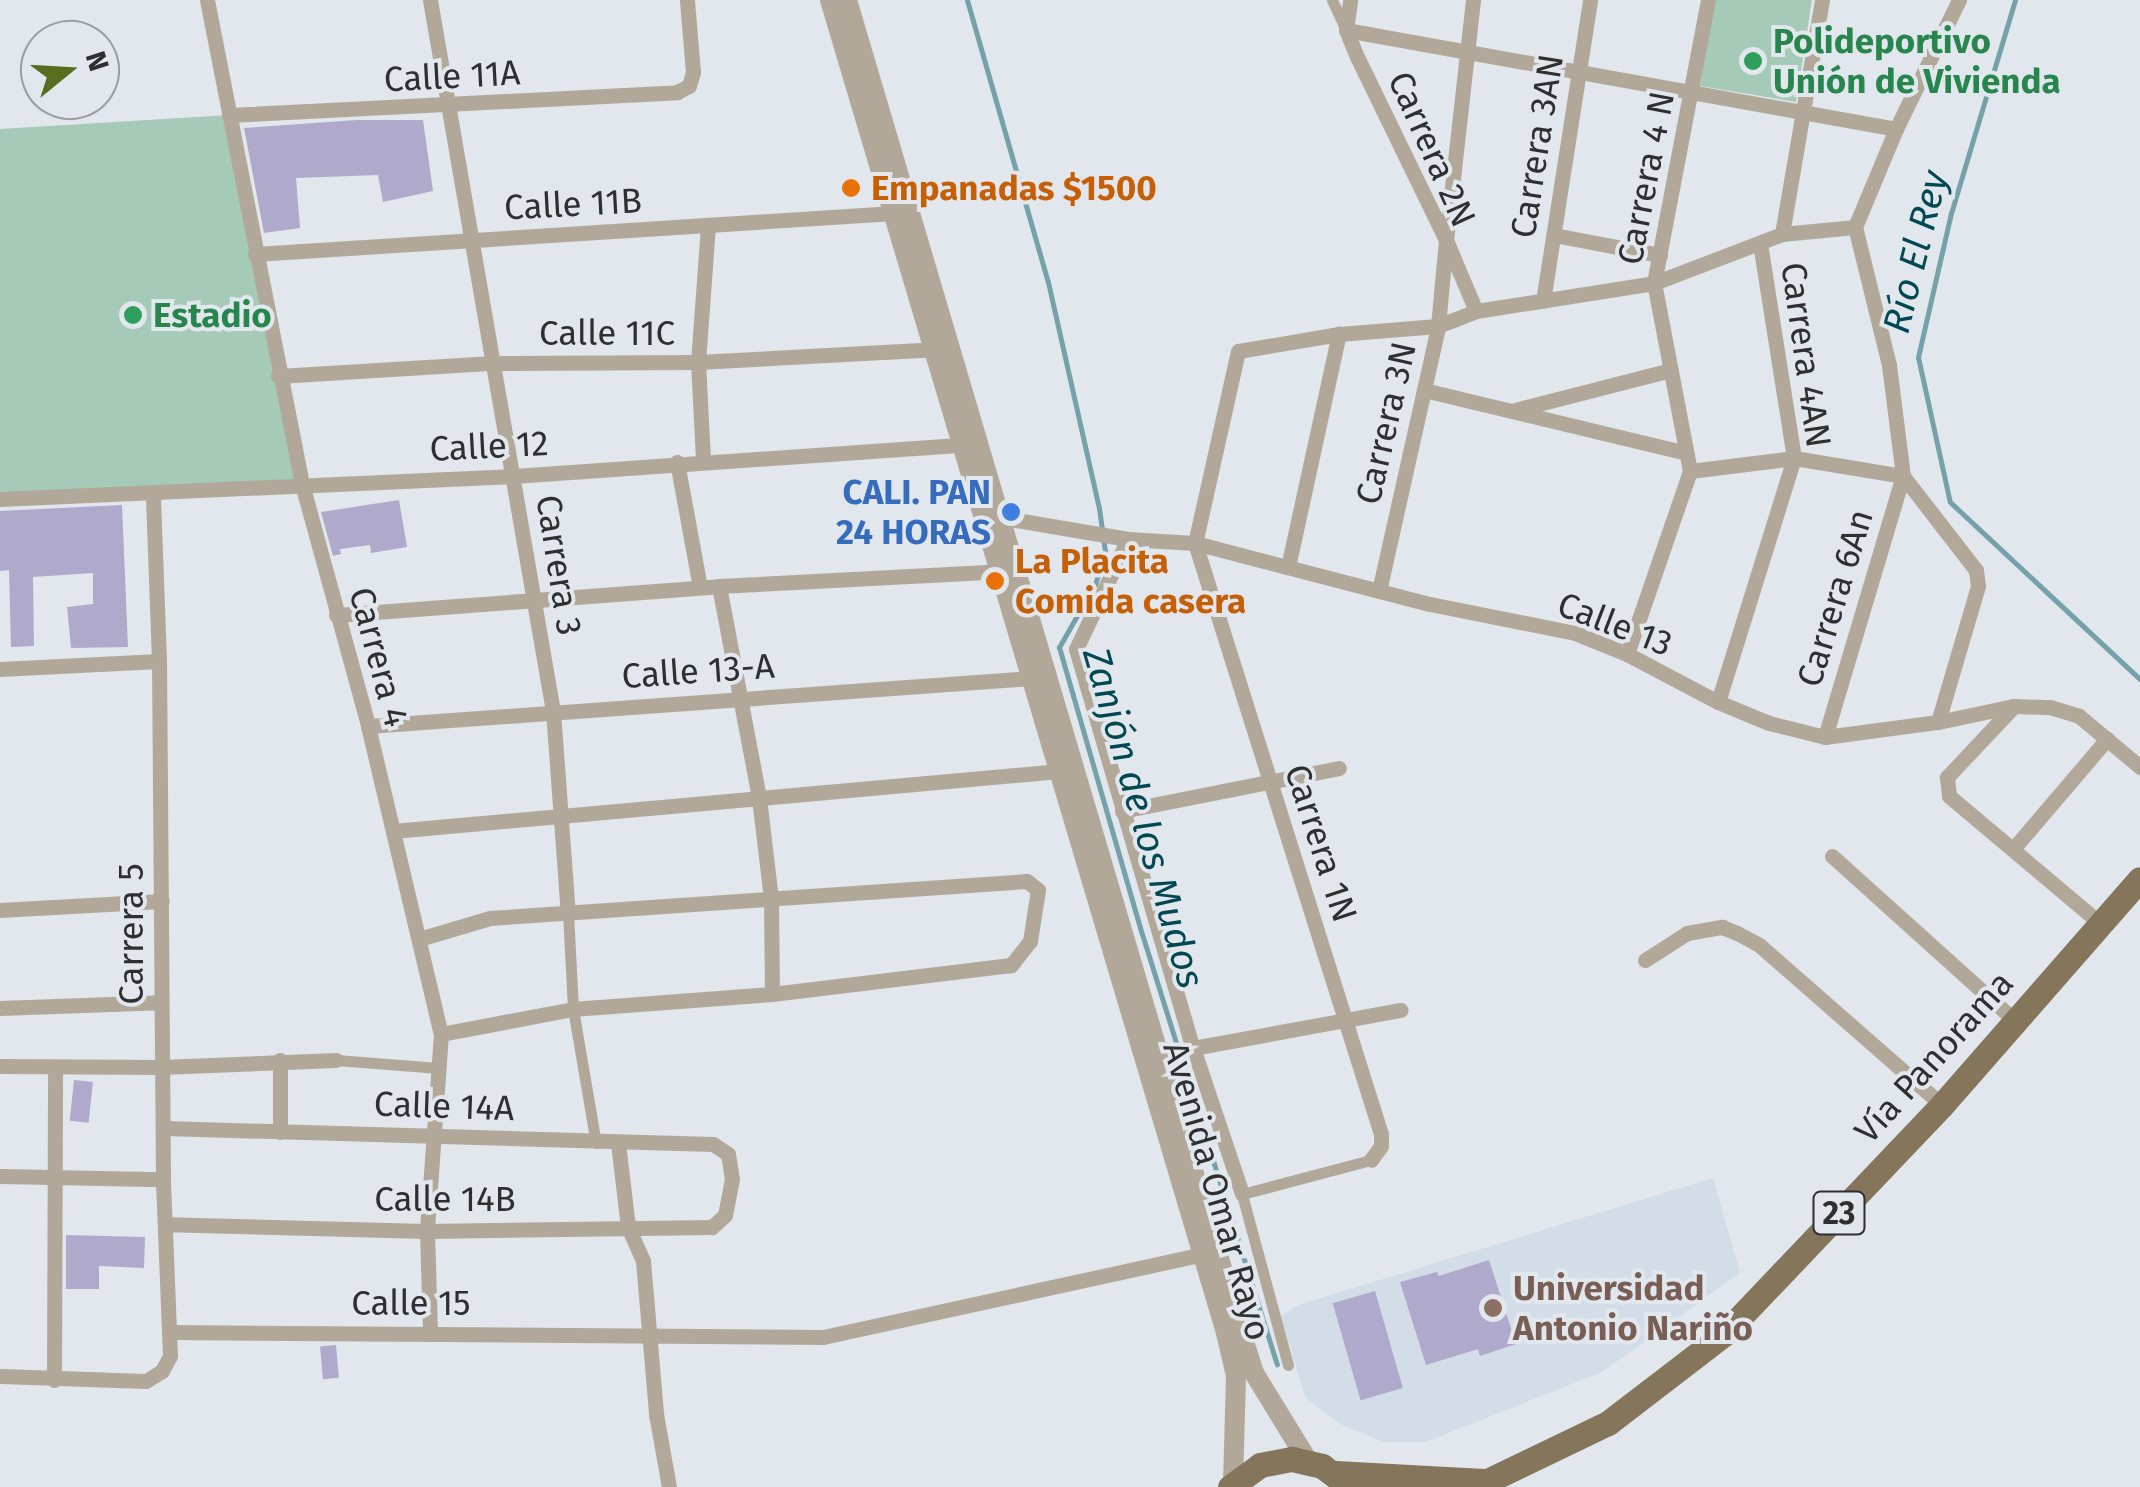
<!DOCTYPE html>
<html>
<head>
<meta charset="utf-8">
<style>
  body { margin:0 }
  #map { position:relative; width:2140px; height:1487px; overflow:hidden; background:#e1e7ec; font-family:"Fira Sans",sans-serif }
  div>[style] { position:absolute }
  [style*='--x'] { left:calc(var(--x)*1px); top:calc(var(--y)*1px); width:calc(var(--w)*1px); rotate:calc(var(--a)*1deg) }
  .built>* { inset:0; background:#d2dde8 }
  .green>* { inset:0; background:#a5cab8 }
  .stream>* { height:5px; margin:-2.5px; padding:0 2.5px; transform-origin:2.5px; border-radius:2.5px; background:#74a1aa }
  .building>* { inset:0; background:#afa9cc; transform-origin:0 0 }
  .pedestrian>* { height:11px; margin:-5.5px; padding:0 5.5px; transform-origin:5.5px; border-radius:5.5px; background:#b1a89a }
  .minor>* { height:15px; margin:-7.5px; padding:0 7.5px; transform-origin:7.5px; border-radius:7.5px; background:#b1a89a }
  .tertiary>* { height:20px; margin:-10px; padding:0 10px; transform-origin:10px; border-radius:10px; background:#b1a89a }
  .primary>* { height:25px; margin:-12.5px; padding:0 12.5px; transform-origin:12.5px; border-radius:12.5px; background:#84755b }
  .dots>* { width:28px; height:28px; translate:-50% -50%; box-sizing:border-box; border:5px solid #e1e7ec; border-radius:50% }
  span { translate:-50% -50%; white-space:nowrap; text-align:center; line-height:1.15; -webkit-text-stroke:8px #e1e7ec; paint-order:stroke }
  .shield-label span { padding:2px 8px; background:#e1e7ec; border:2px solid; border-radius:8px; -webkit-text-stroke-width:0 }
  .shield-label { font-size:32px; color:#2d2f31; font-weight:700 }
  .leisure-label { font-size:35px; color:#27864d; font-weight:700 }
  .left { translate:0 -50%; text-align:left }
  .street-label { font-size:35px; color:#2d2f31 }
  .food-label { font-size:35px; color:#c56008; font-weight:700 }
  .shop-label { font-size:35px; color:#366cbe; font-weight:700 }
  .right { translate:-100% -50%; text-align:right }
  .education-label { font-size:35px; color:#785e54; font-weight:700 }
  .water-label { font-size:38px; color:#014853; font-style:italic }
  .north { position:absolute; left:20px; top:20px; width:100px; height:100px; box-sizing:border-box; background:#e1e7ec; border:2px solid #999da1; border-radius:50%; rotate:72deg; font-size:28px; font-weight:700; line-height:40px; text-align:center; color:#2d2f31 }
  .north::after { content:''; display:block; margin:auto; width:35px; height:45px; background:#586e1e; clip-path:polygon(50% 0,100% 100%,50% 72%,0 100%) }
</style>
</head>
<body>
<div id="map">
  <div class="built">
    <i style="clip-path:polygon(1713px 1178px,1740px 1273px,1602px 1372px,1426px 1442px,1384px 1442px,1340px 1424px,1305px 1397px,1281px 1316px,1298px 1305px)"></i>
  </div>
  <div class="green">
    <i style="clip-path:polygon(1713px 0,1812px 0,1796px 102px,1700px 86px)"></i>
    <i style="clip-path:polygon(229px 115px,302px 484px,0 499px,0 129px)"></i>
  </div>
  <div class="stream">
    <i style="--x:967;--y:0;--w:293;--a:74"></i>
    <i style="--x:1048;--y:282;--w:232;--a:77.3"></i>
    <i style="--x:1099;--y:508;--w:44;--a:82.2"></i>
    <i style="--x:1105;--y:552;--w:34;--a:107"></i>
    <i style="--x:1095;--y:584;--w:73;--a:119.7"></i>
    <i style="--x:1059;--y:647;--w:299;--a:73.9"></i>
    <i style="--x:1142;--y:934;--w:451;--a:72.6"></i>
    <i style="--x:2015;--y:0;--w:222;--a:106.7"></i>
    <i style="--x:1951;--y:213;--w:148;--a:102.9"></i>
    <i style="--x:1918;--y:357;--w:148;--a:77.6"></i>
    <i style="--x:1950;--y:502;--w:260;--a:43"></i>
  </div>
  <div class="building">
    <i style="clip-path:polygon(357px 120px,423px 120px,433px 191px,383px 202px,378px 175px,296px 178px,300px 228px,264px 233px,244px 128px)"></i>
    <i style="clip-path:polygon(399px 500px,407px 547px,371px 553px,370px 545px,340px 549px,341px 554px,333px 556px,321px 512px)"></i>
    <i style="clip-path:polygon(122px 505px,128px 647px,71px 648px,67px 607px,93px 604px,93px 573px,33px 577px,34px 646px,11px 647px,9px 570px,0 571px,0 511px)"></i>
    <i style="left:74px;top:1080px;width:19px;height:41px;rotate:6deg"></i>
    <i style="clip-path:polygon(66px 1235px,145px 1237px,144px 1268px,99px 1266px,99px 1289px,66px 1289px)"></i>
    <i style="clip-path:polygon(1489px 1260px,1516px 1344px,1480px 1356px,1478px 1349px,1426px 1365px,1400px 1282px,1437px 1272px,1439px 1276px)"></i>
    <i style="left:1375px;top:1291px;width:101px;height:44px;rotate:74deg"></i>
    <i style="left:336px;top:1345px;width:33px;height:16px;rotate:85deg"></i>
  </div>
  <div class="pedestrian">
    <i style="--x:1332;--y:0;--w:33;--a:65"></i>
    <i style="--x:568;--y:913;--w:96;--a:87"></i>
    <i style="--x:573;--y:1009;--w:136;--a:80.3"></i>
    <i style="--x:336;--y:1060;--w:103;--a:4.4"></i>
    <i style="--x:1288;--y:1365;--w:177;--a:-105.1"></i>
    <i style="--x:1242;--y:1194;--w:133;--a:-14.8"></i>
  </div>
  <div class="minor">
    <i style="--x:207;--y:0;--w:493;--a:78.9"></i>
    <i style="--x:302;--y:484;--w:251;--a:74.7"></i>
    <i style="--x:368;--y:726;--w:317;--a:76.7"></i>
    <i style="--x:441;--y:1034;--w:197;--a:94.1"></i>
    <i style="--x:427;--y:1231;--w:102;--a:88.3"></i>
    <i style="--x:430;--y:0;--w:722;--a:80.19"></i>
    <i style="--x:553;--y:711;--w:203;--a:85.8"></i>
    <i style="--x:1473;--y:0;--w:242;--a:96.4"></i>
    <i style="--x:1446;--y:240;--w:77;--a:67.1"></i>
    <i style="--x:1346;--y:30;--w:559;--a:10.2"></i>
    <i style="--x:229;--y:115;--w:449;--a:-2.9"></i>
    <i style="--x:677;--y:92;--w:13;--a:-27"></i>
    <i style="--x:689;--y:86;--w:15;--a:-74"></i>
    <i style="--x:693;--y:72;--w:72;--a:-94.8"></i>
    <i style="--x:1782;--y:234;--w:237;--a:-80.3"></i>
    <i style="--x:1554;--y:235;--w:108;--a:10.7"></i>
    <i style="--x:255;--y:254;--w:640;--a:-3.67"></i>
    <i style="--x:1543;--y:301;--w:305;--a:-81.1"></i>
    <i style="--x:1339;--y:334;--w:102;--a:170.4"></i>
    <i style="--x:1238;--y:351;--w:197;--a:102.6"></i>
    <i style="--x:1195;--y:543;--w:620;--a:72.53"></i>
    <i style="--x:1381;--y:1134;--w:12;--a:90"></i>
    <i style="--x:1381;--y:1146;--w:17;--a:126"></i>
    <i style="--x:278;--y:376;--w:215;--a:-3.5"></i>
    <i style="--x:493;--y:363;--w:205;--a:-0.3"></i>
    <i style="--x:698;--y:362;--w:237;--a:-3.1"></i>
    <i style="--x:1424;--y:390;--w:269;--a:13.5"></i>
    <i style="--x:1515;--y:410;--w:161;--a:-14.4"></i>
    <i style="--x:703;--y:460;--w:98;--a:-92.9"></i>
    <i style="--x:698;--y:362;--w:136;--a:-85.8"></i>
    <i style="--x:677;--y:462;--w:127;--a:79.6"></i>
    <i style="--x:1690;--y:471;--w:105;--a:-7.1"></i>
    <i style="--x:1794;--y:458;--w:110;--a:9.4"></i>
    <i style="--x:1903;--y:476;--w:119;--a:52.2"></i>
    <i style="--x:1976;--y:570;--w:16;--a:83"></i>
    <i style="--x:1978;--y:586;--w:142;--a:106.4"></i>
    <i style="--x:0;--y:499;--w:515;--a:-2.56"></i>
    <i style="--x:514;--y:476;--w:456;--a:-4"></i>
    <i style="--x:991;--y:522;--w:14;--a:-17"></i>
    <i style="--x:1004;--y:518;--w:126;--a:9.6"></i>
    <i style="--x:1128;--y:539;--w:67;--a:3.4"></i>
    <i style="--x:1195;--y:543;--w:243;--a:14.6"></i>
    <i style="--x:1430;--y:604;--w:148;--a:11.3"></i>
    <i style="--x:1575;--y:633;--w:56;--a:22"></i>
    <i style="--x:1627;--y:654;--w:103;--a:27.8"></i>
    <i style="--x:1718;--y:702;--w:55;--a:22.4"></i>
    <i style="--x:1769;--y:723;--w:58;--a:14"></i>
    <i style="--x:1825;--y:737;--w:114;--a:-7.6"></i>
    <i style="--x:1938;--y:722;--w:78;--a:-11.9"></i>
    <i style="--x:2014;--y:706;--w:36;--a:2"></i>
    <i style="--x:2050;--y:707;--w:30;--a:17"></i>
    <i style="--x:2079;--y:716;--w:80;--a:39.9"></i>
    <i style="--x:1128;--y:539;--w:122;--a:115.3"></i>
    <i style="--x:1076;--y:649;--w:416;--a:73.7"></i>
    <i style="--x:1193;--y:1048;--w:154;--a:71.4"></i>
    <i style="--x:1288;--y:567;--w:239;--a:-77.7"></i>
    <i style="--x:1339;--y:334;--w:99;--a:-4.6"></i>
    <i style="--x:1438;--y:326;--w:86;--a:-84.7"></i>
    <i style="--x:1446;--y:240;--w:203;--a:-115.9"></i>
    <i style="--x:1357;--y:57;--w:29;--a:-112"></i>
    <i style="--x:1346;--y:30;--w:30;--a:-82"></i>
    <i style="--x:719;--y:586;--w:216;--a:79.3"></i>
    <i style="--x:759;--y:798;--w:102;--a:83.2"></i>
    <i style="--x:771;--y:899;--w:95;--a:89.4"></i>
    <i style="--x:1379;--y:591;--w:271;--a:-77.4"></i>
    <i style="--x:1438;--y:326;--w:41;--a:-21.5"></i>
    <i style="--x:1476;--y:311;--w:180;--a:-8.9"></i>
    <i style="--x:1654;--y:283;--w:137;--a:-20.9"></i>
    <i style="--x:1782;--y:234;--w:73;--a:-5.5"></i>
    <i style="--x:336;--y:615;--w:384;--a:-4.3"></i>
    <i style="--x:719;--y:586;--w:282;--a:-3"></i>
    <i style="--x:1627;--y:654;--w:194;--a:-71"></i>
    <i style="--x:1690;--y:471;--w:191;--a:-100.8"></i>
    <i style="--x:1654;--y:283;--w:288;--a:-79.2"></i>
    <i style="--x:0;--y:669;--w:159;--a:-2.9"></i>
    <i style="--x:1718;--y:702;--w:256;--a:-72.7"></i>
    <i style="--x:1794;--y:458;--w:217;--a:-99"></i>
    <i style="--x:2014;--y:706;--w:98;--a:133.3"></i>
    <i style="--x:1947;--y:777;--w:19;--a:84"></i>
    <i style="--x:1949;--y:796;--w:199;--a:40.1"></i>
    <i style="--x:368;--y:726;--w:667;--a:-4.13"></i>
    <i style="--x:1825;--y:737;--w:272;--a:-73.4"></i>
    <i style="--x:1903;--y:476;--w:112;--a:-97.2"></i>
    <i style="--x:1889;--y:365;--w:142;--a:-103.8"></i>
    <i style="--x:1855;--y:227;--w:106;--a:-67.3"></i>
    <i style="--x:1896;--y:129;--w:144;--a:-64"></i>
    <i style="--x:1122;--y:811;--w:221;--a:-11.2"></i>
    <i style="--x:393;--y:831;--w:670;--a:-5.14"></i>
    <i style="--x:2013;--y:849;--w:145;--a:-49.5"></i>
    <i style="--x:1832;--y:856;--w:245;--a:42"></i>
    <i style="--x:0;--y:910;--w:162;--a:-3.2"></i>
    <i style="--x:419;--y:939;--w:74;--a:-16.5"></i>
    <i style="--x:490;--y:918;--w:538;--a:-3.94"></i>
    <i style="--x:1027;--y:881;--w:14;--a:39"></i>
    <i style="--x:1038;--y:890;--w:52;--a:98.9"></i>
    <i style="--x:1030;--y:941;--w:31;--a:128"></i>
    <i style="--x:1011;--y:965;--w:241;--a:173.1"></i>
    <i style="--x:772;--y:994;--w:200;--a:175.7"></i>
    <i style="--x:573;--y:1009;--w:134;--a:169.3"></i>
    <i style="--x:1645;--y:960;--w:50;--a:-32.7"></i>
    <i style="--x:1687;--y:933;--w:36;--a:-10"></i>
    <i style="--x:1722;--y:927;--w:16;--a:22"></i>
    <i style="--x:1737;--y:933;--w:24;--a:28"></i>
    <i style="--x:1758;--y:944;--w:244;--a:41.2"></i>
    <i style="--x:0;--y:1008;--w:160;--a:-2.1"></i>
    <i style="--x:1193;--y:1048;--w:211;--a:-10.4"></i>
    <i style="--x:280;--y:1060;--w:72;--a:90"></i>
    <i style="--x:0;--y:1066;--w:161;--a:0.4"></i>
    <i style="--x:161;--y:1067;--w:175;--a:-2.3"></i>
    <i style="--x:164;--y:1128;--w:549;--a:1.67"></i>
    <i style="--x:713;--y:1144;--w:18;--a:34"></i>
    <i style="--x:728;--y:1154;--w:25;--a:81"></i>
    <i style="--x:732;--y:1179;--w:37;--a:101"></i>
    <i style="--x:725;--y:1215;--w:18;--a:137"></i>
    <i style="--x:712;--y:1227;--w:285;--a:179.2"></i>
    <i style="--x:427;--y:1231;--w:259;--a:-178.5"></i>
    <i style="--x:618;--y:1143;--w:85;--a:83.2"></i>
    <i style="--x:628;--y:1227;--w:37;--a:66"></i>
    <i style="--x:643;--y:1261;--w:154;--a:85.1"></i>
    <i style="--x:656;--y:1414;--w:74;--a:79.9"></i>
    <i style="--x:0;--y:1176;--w:163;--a:1.1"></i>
    <i style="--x:171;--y:1332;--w:652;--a:0.44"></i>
    <i style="--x:823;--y:1337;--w:389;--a:-12.3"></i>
    <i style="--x:0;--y:1376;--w:146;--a:2"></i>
    <i style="--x:146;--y:1381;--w:19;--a:-32"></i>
    <i style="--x:162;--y:1371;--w:17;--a:-62"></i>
    <i style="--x:170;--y:1356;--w:177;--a:-92.3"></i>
    <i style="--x:163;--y:1179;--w:518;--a:-90.44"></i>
    <i style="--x:159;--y:661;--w:166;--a:-92.1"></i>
    <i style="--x:54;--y:1380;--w:312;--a:-89.8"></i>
  </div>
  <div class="tertiary">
    <i style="--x:830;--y:0;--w:1391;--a:73.45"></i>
    <i style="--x:1226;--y:1333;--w:44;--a:76.9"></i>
    <i style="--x:1236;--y:1376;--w:108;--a:91.6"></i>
    <i style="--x:847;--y:0;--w:1386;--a:73.53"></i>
    <i style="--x:1240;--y:1329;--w:46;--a:72.3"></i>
    <i style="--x:1254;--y:1373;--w:103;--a:58.5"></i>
  </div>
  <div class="primary">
    <i style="--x:1335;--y:1473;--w:149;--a:3.1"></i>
    <i style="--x:1230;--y:1487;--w:37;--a:-36"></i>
    <i style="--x:1260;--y:1465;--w:33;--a:-11"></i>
    <i style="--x:1292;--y:1459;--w:31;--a:13"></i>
    <i style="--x:1322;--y:1466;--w:30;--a:37"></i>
    <i style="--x:1475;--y:1487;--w:148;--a:-25.7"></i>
    <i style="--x:1608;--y:1423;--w:146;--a:-37.5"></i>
    <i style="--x:1724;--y:1334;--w:316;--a:-46.4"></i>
    <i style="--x:1942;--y:1105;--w:300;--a:-48.8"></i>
  </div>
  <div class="dots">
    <i style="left:1753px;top:61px;background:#2e9e5b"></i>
    <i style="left:851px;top:188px;background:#e8710a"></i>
    <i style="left:133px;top:315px;background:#2e9e5b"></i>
    <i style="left:1011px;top:512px;background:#3f7fe0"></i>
    <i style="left:995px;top:581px;background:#e8710a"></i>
    <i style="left:1493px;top:1308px;background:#8d6e63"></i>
  </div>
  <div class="shield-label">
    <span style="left:1839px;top:1213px">23</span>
  </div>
  <div class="leisure-label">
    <span class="left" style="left:1773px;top:61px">Polideportivo<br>Unión de Vivienda</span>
    <span class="left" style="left:153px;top:315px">Estadio</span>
  </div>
  <div class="street-label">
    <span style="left:452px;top:76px;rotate:-3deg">Calle 11A</span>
    <span style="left:1537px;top:146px;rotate:-81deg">Carrera 3AN</span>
    <span style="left:1432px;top:149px;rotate:66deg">Carrera 2N</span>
    <span style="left:1646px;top:178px;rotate:-79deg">Carrera 4 N</span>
    <span style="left:573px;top:204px;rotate:-3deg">Calle 11B</span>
    <span style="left:607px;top:333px">Calle 11C</span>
    <span style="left:1806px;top:355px;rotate:82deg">Carrera 4AN</span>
    <span style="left:1386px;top:423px;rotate:-77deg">Carrera 3N</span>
    <span style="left:489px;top:446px;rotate:-3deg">Calle 12</span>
    <span style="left:559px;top:565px;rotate:81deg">Carrera 3</span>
    <span style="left:1835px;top:598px;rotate:-73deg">Carrera 6An</span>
    <span style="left:1615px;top:624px;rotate:21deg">Calle 13</span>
    <span style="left:379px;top:657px;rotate:75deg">Carrera 4</span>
    <span style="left:698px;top:671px;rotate:-4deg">Calle 13-A</span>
    <span style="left:1321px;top:843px;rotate:72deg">Carrera 1N</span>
    <span style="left:131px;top:934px;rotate:-90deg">Carrera 5</span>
    <span style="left:1934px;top:1057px;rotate:-48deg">Vía Panorama</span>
    <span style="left:444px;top:1106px;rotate:2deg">Calle 14A</span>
    <span style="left:1217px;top:1191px;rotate:74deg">Avenida Omar Rayo</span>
    <span style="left:445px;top:1199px">Calle 14B</span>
    <span style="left:411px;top:1303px">Calle 15</span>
  </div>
  <div class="food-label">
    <span class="left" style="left:871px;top:188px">Empanadas $1500</span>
    <span class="left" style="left:1015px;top:581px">La Placita<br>Comida casera</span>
  </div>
  <div class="shop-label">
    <span class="right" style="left:991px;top:512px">CALI. PAN<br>24 HORAS</span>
  </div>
  <div class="education-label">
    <span class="left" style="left:1513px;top:1308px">Universidad<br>Antonio Nariño</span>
  </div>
  <div class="water-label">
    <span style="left:1916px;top:252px;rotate:-76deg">Río El Rey</span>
    <span style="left:1143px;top:818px;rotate:74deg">Zanjón de los Mudos</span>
  </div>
  <div class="north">N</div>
</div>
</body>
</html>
